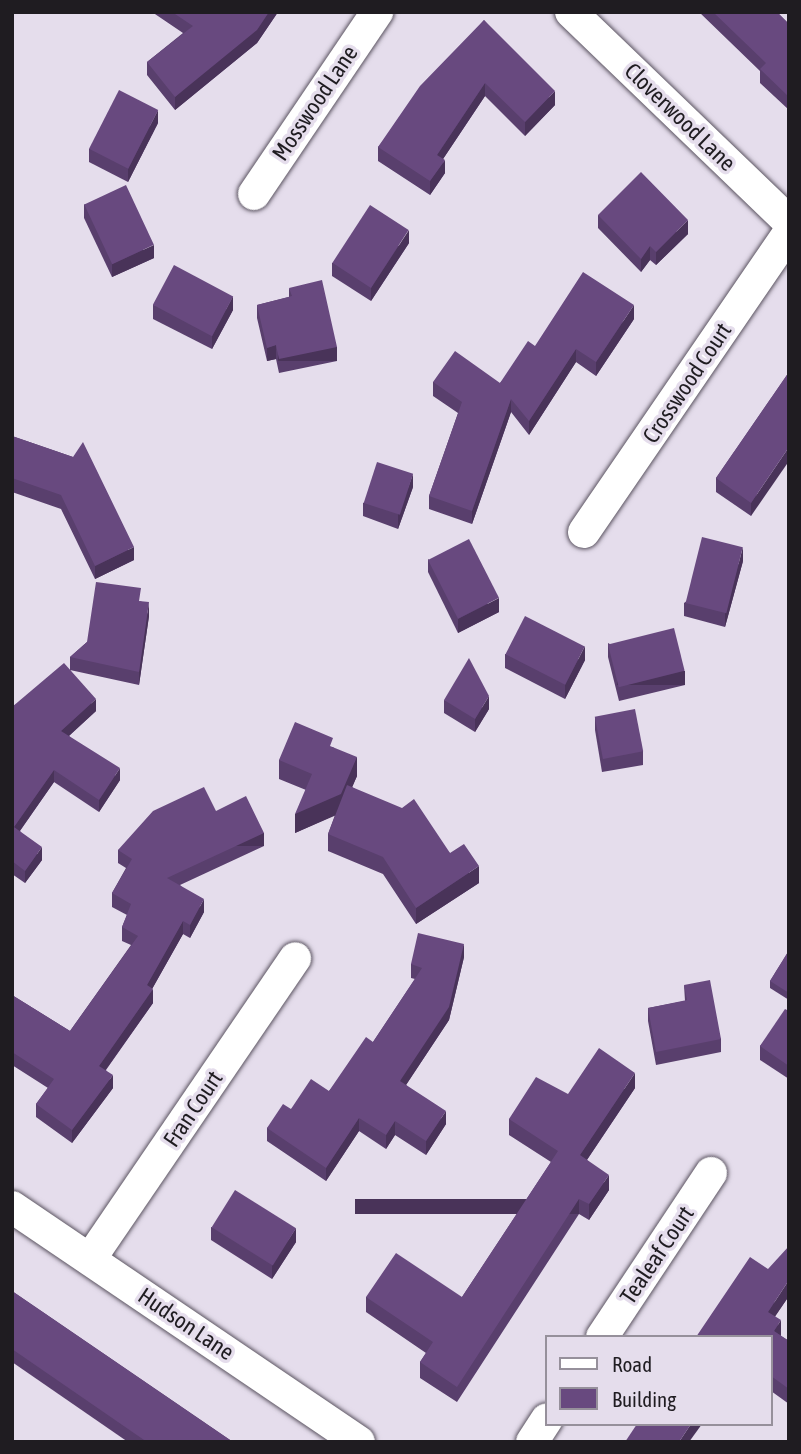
<!DOCTYPE html>
<html>
<head>
<meta charset="utf-8">
<style>
  body { margin:0 }
  #map { position:relative; width:801px; height:1454px; overflow:hidden; background:#e5ddec; font-family:"Asap Condensed",sans-serif }
  div>[style] { position:absolute }
  [style*='--x'] { left:calc(var(--x)*1px); top:calc(var(--y)*1px); width:calc(var(--w)*1px); rotate:calc(var(--a)*1deg) }
  .roads { filter:drop-shadow(0 0 2px #5b5461) drop-shadow(0 0 2px #5b5461) }
  .street>* { height:32px; margin:-16px; padding:0 16px; transform-origin:16px; border-radius:16px; background:#fff }
  .wall>* { inset:0; background:#593f6d }
  .shaded-wall>* { inset:0; background:#493359; transform-origin:0 0 }
  .building>* { inset:0; background:#68497f; transform-origin:0 0 }
  span { translate:-50% -50%; white-space:nowrap; text-align:center; line-height:1.15; -webkit-text-stroke:7px #e5ddec; paint-order:stroke }
  .street-label { font-size:23px; color:#1f1c21 }
  .frame { position:absolute; inset:0; border:14px solid #1f1c21; pointer-events:none }
  .legend { position:absolute; left:545px; top:1335px; width:228px; height:91px; box-sizing:border-box; background:#e5ddec; border:2px solid #96909b; margin:0; padding:9px 12px; list-style:none; font-size:21px; color:#1f1c21 }
  .legend li { display:flex; align-items:center; gap:14px; height:35px }
  .legend b { width:35px; border:2px solid #96909b }
</style>
</head>
<body>
<div id="map">
  <div class="roads">
    <div class="street">
      <i style="--x:571;--y:12;--w:303;--a:43.9"></i>
      <i style="--x:254;--y:194;--w:220;--a:-55.9"></i>
      <i style="--x:584;--y:532;--w:363;--a:-55.6"></i>
      <i style="--x:12;--y:1207;--w:419;--a:34.1"></i>
      <i style="--x:90;--y:1259;--w:364;--a:-55.7"></i>
      <i style="--x:602;--y:1337;--w:197;--a:-56.4"></i>
      <i style="--x:532;--y:1442;--w:27;--a:-57"></i>
    </div>
  </div>
  <div class="wall">
    <i style="clip-path:polygon(152px 12px,278px 12px,257px 43px,175px 110px,147px 75px,147px 62px,183px 33px)"></i>
    <i style="clip-path:polygon(699px 12px,777px 12px,789px 24px,789px 110px,760px 83px,760px 71px)"></i>
    <i style="clip-path:polygon(484px 20px,555px 105px,525px 136px,485px 96px,443px 159px,445px 173px,430px 195px,378px 161px,378px 147px)"></i>
    <i style="clip-path:polygon(158px 123px,128px 182px,89px 162px,89px 149px)"></i>
    <i style="clip-path:polygon(84px 204px,154px 258px,112px 277px,84px 218px)"></i>
    <i style="clip-path:polygon(598px 215px,688px 234px,656px 265px,650px 260px,641px 272px,598px 228px)"></i>
    <i style="clip-path:polygon(409px 243px,371px 301px,332px 276px,332px 263px)"></i>
    <i style="clip-path:polygon(289px 288px,337px 361px,279px 373px,276px 359px,267px 361px,257px 318px,257px 305px,289px 297px)"></i>
    <i style="clip-path:polygon(153px 305px,233px 310px,212px 349px,153px 319px)"></i>
    <i style="clip-path:polygon(634px 319px,596px 376px,576px 362px,529px 435px,511px 412px,472px 524px,429px 509px,429px 496px,458px 413px,433px 396px,433px 382px,500px 383px,535px 346px)"></i>
    <i style="clip-path:polygon(789px 372px,751px 516px,716px 492px,716px 478px)"></i>
    <i style="clip-path:polygon(12px 436px,73px 457px,134px 560px,95px 579px,61px 509px,12px 492px)"></i>
    <i style="clip-path:polygon(413px 487px,398px 529px,363px 516px,363px 503px)"></i>
    <i style="clip-path:polygon(428px 559px,499px 612px,458px 633px,428px 572px)"></i>
    <i style="clip-path:polygon(743px 561px,725px 627px,684px 616px,684px 603px)"></i>
    <i style="clip-path:polygon(141px 601px,149px 616px,139px 685px,70px 670px,96px 711px,69px 736px,120px 780px,99px 812px,54px 782px,20px 831px,42px 860px,25px 883px,12px 874px,12px 707px,70px 670px,70px 657px,87px 642px)"></i>
    <i style="clip-path:polygon(608px 643px,685px 685px,619px 701px,608px 657px)"></i>
    <i style="clip-path:polygon(505px 654px,585px 660px,565px 699px,505px 668px)"></i>
    <i style="clip-path:polygon(444px 700px,489px 709px,475px 732px,444px 713px)"></i>
    <i style="clip-path:polygon(595px 717px,643px 751px,643px 765px,602px 772px,595px 730px)"></i>
    <i style="clip-path:polygon(333px 747px,357px 776px,352px 787px,450px 853px,479px 883px,416px 924px,383px 874px,328px 851px,328px 834px,335px 815px,295px 833px,306px 790px,279px 779px,279px 760px)"></i>
    <i style="clip-path:polygon(216px 811px,264px 846px,180px 885px,204px 912px,190px 938px,183px 934px,152px 989px,153px 1003px,106px 1070px,113px 1088px,72px 1143px,36px 1117px,36px 1104px,48px 1088px,12px 1065px,12px 995px,70px 1031px,131px 945px,122px 941px,122px 927px,127px 915px,112px 907px,112px 893px,126px 868px,118px 863px,118px 850px)"></i>
    <i style="clip-path:polygon(788px 952px,789px 1000px,770px 988px,770px 981px)"></i>
    <i style="clip-path:polygon(464px 957px,449px 1020px,406px 1085px,446px 1124px,426px 1155px,395px 1135px,386px 1149px,359px 1131px,326px 1181px,267px 1141px,267px 1128px,291px 1109px,329px 1091px,373px 1042px,415px 979px,411px 978px,411px 964px)"></i>
    <i style="clip-path:polygon(684px 985px,721px 1039px,721px 1052px,656px 1065px,648px 1021px,648px 1008px,685px 1001px)"></i>
    <i style="clip-path:polygon(789px 1011px,789px 1079px,760px 1060px,760px 1046px)"></i>
    <i style="clip-path:polygon(635px 1088px,587px 1160px,609px 1190px,589px 1220px,579px 1214px,457px 1402px,420px 1378px,420px 1362px,426px 1353px,366px 1312px,366px 1297px,462px 1297px,551px 1162px,509px 1135px,509px 1119px,568px 1094px)"></i>
    <i style="clip-path:polygon(211px 1227px,296px 1242px,272px 1279px,211px 1240px)"></i>
    <i style="clip-path:polygon(12px 1291px,233px 1442px,128px 1442px,12px 1362px)"></i>
    <i style="clip-path:polygon(789px 1296px,775px 1316px,781px 1336px,789px 1341px,789px 1404px,771px 1391px,771px 1337px,696px 1337px)"></i>
  </div>
  <div class="shaded-wall">
    <i style="clip-path:polygon(269px 12px,278px 12px,257px 43px,175px 110px,175px 97px)"></i>
    <i style="clip-path:polygon(485px 83px,485px 96px,437px 168px,437px 155px)"></i>
    <i style="clip-path:polygon(555px 91px,555px 105px,525px 136px,525px 122px)"></i>
    <i style="clip-path:polygon(158px 110px,158px 123px,128px 182px,128px 169px)"></i>
    <i style="clip-path:polygon(445px 160px,445px 173px,430px 195px,430px 181px)"></i>
    <i style="clip-path:polygon(688px 220px,688px 234px,656px 265px,656px 252px)"></i>
    <i style="clip-path:polygon(409px 230px,409px 243px,371px 301px,371px 288px)"></i>
    <i style="clip-path:polygon(154px 245px,154px 258px,112px 277px,112px 264px)"></i>
    <i style="clip-path:polygon(650px 246px,650px 260px,641px 272px,641px 259px)"></i>
    <i style="clip-path:polygon(233px 296px,233px 310px,212px 349px,212px 336px)"></i>
    <i style="clip-path:polygon(634px 305px,634px 319px,596px 376px,596px 362px)"></i>
    <i style="clip-path:polygon(276px 345px,276px 359px,267px 361px,267px 348px)"></i>
    <i style="left:337px;top:347px;width:14px;height:59px;rotate:90deg"></i>
    <i style="clip-path:polygon(576px 349px,576px 362px,529px 435px,529px 421px)"></i>
    <i style="clip-path:polygon(511px 399px,511px 412px,472px 524px,472px 511px)"></i>
    <i style="clip-path:polygon(789px 447px,789px 461px,751px 516px,751px 503px)"></i>
    <i style="clip-path:polygon(413px 474px,413px 487px,398px 529px,398px 515px)"></i>
    <i style="clip-path:polygon(134px 547px,134px 560px,95px 579px,95px 566px)"></i>
    <i style="clip-path:polygon(743px 547px,743px 561px,725px 627px,725px 614px)"></i>
    <i style="clip-path:polygon(499px 598px,499px 612px,458px 633px,458px 619px)"></i>
    <i style="clip-path:polygon(149px 602px,149px 616px,139px 685px,139px 672px)"></i>
    <i style="clip-path:polygon(585px 646px,585px 660px,565px 699px,565px 685px)"></i>
    <i style="left:685px;top:671px;width:14px;height:68px;rotate:90deg"></i>
    <i style="clip-path:polygon(489px 696px,489px 709px,475px 732px,475px 719px)"></i>
    <i style="clip-path:polygon(96px 699px,96px 711px,61px 743px,61px 731px)"></i>
    <i style="clip-path:polygon(357px 757px,357px 776px,341px 813px,295px 833px,295px 814px)"></i>
    <i style="clip-path:polygon(120px 768px,120px 780px,99px 812px,99px 800px)"></i>
    <i style="clip-path:polygon(54px 770px,54px 782px,14px 839px,14px 827px)"></i>
    <i style="left:264px;top:833px;width:13px;height:107px;rotate:90deg"></i>
    <i style="clip-path:polygon(42px 847px,42px 860px,25px 883px,25px 871px)"></i>
    <i style="clip-path:polygon(479px 866px,479px 883px,416px 924px,416px 908px)"></i>
    <i style="clip-path:polygon(204px 899px,204px 912px,190px 938px,190px 925px)"></i>
    <i style="clip-path:polygon(183px 921px,183px 934px,147px 998px,147px 985px)"></i>
    <i style="clip-path:polygon(464px 944px,464px 957px,449px 1020px,400px 1094px,400px 1081px)"></i>
    <i style="clip-path:polygon(153px 989px,153px 1003px,99px 1079px,99px 1066px)"></i>
    <i style="clip-path:polygon(635px 1073px,635px 1088px,580px 1170px,580px 1155px)"></i>
    <i style="clip-path:polygon(113px 1075px,113px 1088px,72px 1143px,72px 1130px)"></i>
    <i style="clip-path:polygon(446px 1111px,446px 1124px,426px 1155px,426px 1141px)"></i>
    <i style="clip-path:polygon(359px 1118px,359px 1131px,326px 1181px,326px 1168px)"></i>
    <i style="clip-path:polygon(395px 1121px,395px 1135px,386px 1149px,386px 1135px)"></i>
    <i style="clip-path:polygon(609px 1175px,609px 1190px,589px 1220px,589px 1204px)"></i>
    <i style="left:579px;top:1199px;width:15px;height:224px;rotate:90deg"></i>
    <i style="clip-path:polygon(296px 1228px,296px 1242px,272px 1279px,272px 1265px)"></i>
    <i style="clip-path:polygon(789px 1280px,789px 1296px,768px 1327px,768px 1312px)"></i>
    <i style="clip-path:polygon(781px 1320px,781px 1336px,774px 1331px)"></i>
    <i style="clip-path:polygon(691px 1424px,702px 1424px,689px 1442px,679px 1442px)"></i>
  </div>
  <div class="building">
    <i style="clip-path:polygon(172px 12px,269px 12px,257px 30px,175px 97px,147px 62px,193px 26px)"></i>
    <i style="clip-path:polygon(713px 12px,777px 12px,789px 24px,789px 97px,760px 69px,766px 63px)"></i>
    <i style="clip-path:polygon(484px 20px,555px 91px,525px 122px,485px 83px,437px 155px,445px 160px,430px 181px,378px 147px,420px 86px)"></i>
    <i style="left:119px;top:90px;width:44px;height:66px;rotate:27deg"></i>
    <i style="clip-path:polygon(641px 172px,688px 220px,656px 252px,650px 246px,641px 259px,598px 215px)"></i>
    <i style="left:126px;top:185px;width:66px;height:46px;rotate:65deg"></i>
    <i style="left:370px;top:205px;width:46px;height:69px;rotate:33deg"></i>
    <i style="left:174px;top:265px;width:67px;height:45px;rotate:28deg"></i>
    <i style="clip-path:polygon(583px 272px,634px 305px,596px 362px,576px 349px,529px 421px,511px 399px,472px 511px,429px 496px,462px 402px,433px 382px,455px 351px,500px 383px,528px 341px,535px 346px)"></i>
    <i style="clip-path:polygon(322px 280px,337px 347px,279px 359px,276px 345px,267px 348px,257px 305px,292px 296px,289px 288px)"></i>
    <i style="clip-path:polygon(789px 372px,789px 447px,751px 503px,716px 478px)"></i>
    <i style="clip-path:polygon(12px 436px,73px 457px,83px 442px,134px 547px,95px 566px,61px 495px,12px 478px)"></i>
    <i style="left:377px;top:462px;width:38px;height:43px;rotate:18deg"></i>
    <i style="left:702px;top:537px;width:42px;height:68px;rotate:14deg"></i>
    <i style="left:469px;top:539px;width:66px;height:46px;rotate:63deg"></i>
    <i style="clip-path:polygon(96px 582px,141px 588px,139px 601px,149px 602px,139px 672px,70px 657px,87px 642px)"></i>
    <i style="left:525px;top:616px;width:67px;height:43px;rotate:27deg"></i>
    <i style="left:674px;top:628px;width:44px;height:68px;rotate:76deg"></i>
    <i style="clip-path:polygon(469px 658px,489px 696px,475px 719px,444px 700px)"></i>
    <i style="clip-path:polygon(64px 663px,96px 699px,61px 731px,120px 768px,99px 800px,54px 770px,14px 827px,42px 847px,25px 871px,12px 861px,12px 707px)"></i>
    <i style="left:635px;top:709px;width:43px;height:41px;rotate:79deg"></i>
    <i style="clip-path:polygon(295px 722px,333px 738px,330px 746px,357px 757px,341px 794px,295px 814px,312px 774px,279px 760px)"></i>
    <i style="clip-path:polygon(347px 785px,402px 808px,414px 799px,450px 853px,464px 844px,479px 866px,416px 908px,383px 857px,328px 834px)"></i>
    <i style="clip-path:polygon(204px 787px,216px 811px,246px 796px,264px 833px,167px 878px,204px 899px,190px 925px,183px 921px,147px 985px,153px 989px,99px 1066px,113px 1075px,72px 1130px,36px 1104px,54px 1079px,12px 1052px,12px 995px,70px 1031px,138px 936px,122px 927px,131px 904px,112px 893px,132px 859px,118px 850px,153px 811px)"></i>
    <i style="clip-path:polygon(418px 933px,464px 944px,449px 1007px,400px 1081px,446px 1111px,426px 1141px,395px 1121px,386px 1135px,359px 1118px,326px 1168px,267px 1128px,283px 1104px,291px 1109px,311px 1079px,329px 1091px,366px 1037px,373px 1042px,422px 968px,411px 964px)"></i>
    <i style="clip-path:polygon(788px 952px,789px 952px,789px 993px,770px 981px)"></i>
    <i style="clip-path:polygon(710px 980px,721px 1039px,656px 1052px,648px 1008px,687px 1000px,684px 985px)"></i>
    <i style="clip-path:polygon(785px 1009px,789px 1011px,789px 1066px,760px 1046px)"></i>
    <i style="clip-path:polygon(599px 1048px,635px 1073px,580px 1155px,609px 1175px,589px 1204px,579px 1199px,457px 1387px,420px 1362px,433px 1342px,366px 1297px,396px 1253px,462px 1297px,558px 1151px,509px 1119px,536px 1077px,568px 1094px)"></i>
    <i style="left:235px;top:1190px;width:72px;height:44px;rotate:32deg"></i>
    <i style="clip-path:polygon(789px 1246px,789px 1280px,768px 1312px,781px 1320px,774px 1331px,789px 1341px,789px 1389px,771px 1376px,771px 1337px,696px 1337px,750px 1257px,768px 1269px)"></i>
    <i style="clip-path:polygon(12px 1291px,233px 1442px,147px 1442px,12px 1349px)"></i>
    <i style="clip-path:polygon(637px 1424px,691px 1424px,679px 1442px,625px 1442px)"></i>
  </div>
  <div class="street-label">
    <span style="left:315px;top:103px;rotate:-56deg">Mosswood Lane</span>
    <span style="left:680px;top:117px;rotate:44deg">Cloverwood Lane</span>
    <span style="left:687px;top:383px;rotate:-56deg">Crosswood Court</span>
    <span style="left:193px;top:1109px;rotate:-56deg">Fran Court</span>
    <span style="left:657px;top:1255px;rotate:-56deg">Tealeaf Court</span>
    <span style="left:186px;top:1324px;rotate:34deg">Hudson Lane</span>
  </div>
  <div class="frame"></div>
  <ul class="legend">
  <li><b style="height:9px;background:#fff"></b>Road</li>
  <li><b style="height:19px;background:#68497f"></b>Building</li>
  </ul>
</div>
</body>
</html>
